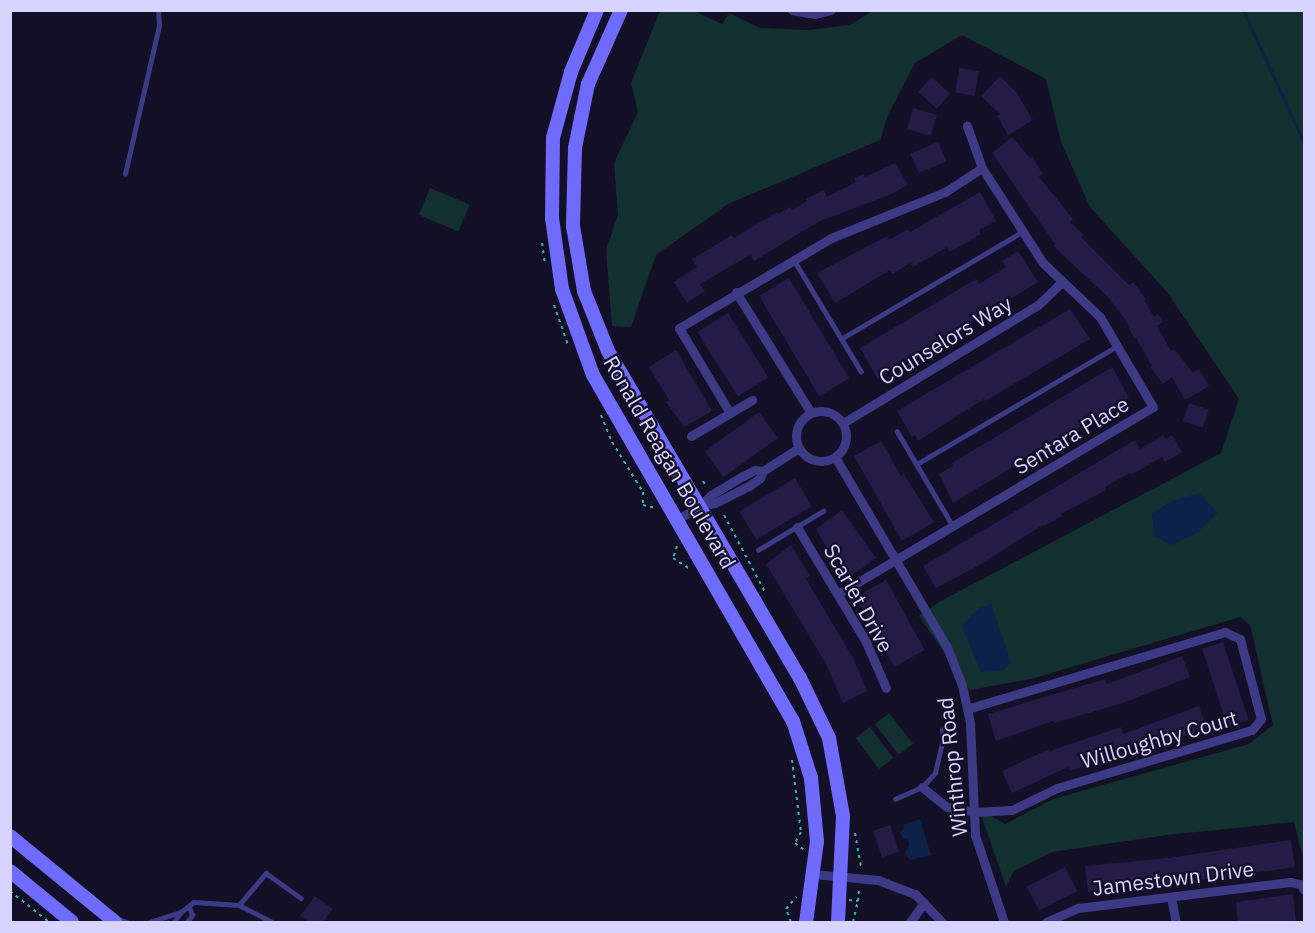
<!DOCTYPE html>
<html>
<head>
<meta charset="utf-8">
<style>
  body { margin:0 }
  #map { position:relative; width:1315px; height:933px; overflow:hidden; background:#130f26; font-family:"IBM Plex Sans",sans-serif }
  div>[style] { position:absolute }
  [style*='--x'] { left:calc(var(--x)*1px); top:calc(var(--y)*1px); width:calc(var(--w)*1px); rotate:calc(var(--a)*1deg) }
  .green>* { inset:0; background:#12302f; transform-origin:0 0 }
  .water>* { inset:0; background:#0c2248 }
  .stream>* { height:3px; margin:-1.5px; padding:0 1.5px; transform-origin:1.5px; border-radius:1.5px; background:#0c2248 }
  .building>* { inset:0; background:#241b47; transform-origin:0 0 }
  .path>* { height:2px; margin-top:-1px; transform-origin:0; background:repeating-linear-gradient(90deg,#2fb8b0 0 3px,transparent 0 7.5px) }
  .lane>* { height:4.5px; margin:-2.25px; padding:0 2.25px; transform-origin:2.25px; border-radius:2.25px; background:#3d3a85 }
  .street>* { height:9px; margin:-4.5px; padding:0 4.5px; transform-origin:4.5px; border-radius:4.5px; background:#3d3a85 }
  .street>.ring { margin:-4.5px; padding:0; box-sizing:content-box; background:none; border:9px solid #3d3a85; border-radius:50% }
  .secondary>* { height:14px; margin:-7px; padding:0 7px; transform-origin:7px; border-radius:7px; background:#6f6bff }
  span { translate:-50% -50%; white-space:nowrap; text-align:center; line-height:1.15; -webkit-text-stroke:4.5px #130f26; paint-order:stroke }
  .street-label { font-size:21px; color:#d9d4ff }
  .frame { position:absolute; inset:0; border:12px solid #d9d4ff; pointer-events:none }
</style>
</head>
<body>
<div id="map">
  <div class="green">
    <i style="clip-path:polygon(874px 10px,1304px 11px,1304px 861px,1294px 822px,1167px 835px,1052px 852px,1014px 871px,1006px 887px,979px 809px,1005px 824px,1053px 799px,1249px 744px,1273px 725px,1250px 625px,1240px 617px,1031px 679px,970px 690px,919px 616px,939px 602px,1221px 453px,1239px 399px,1167px 292px,1090px 207px,1061px 142px,1046px 79px,962px 35px,915px 63px,888px 115px,880px 140px,728px 204px,656px 255px,631px 327px,612px 326px,606px 250px,618px 215px,614px 163px,638px 112px,631px 83px,660px 11px,694px 11px,722px 24px,729px 13px,760px 28px,809px 30px,850px 25px)"></i>
    <i style="left:430px;top:188px;width:43px;height:29px;rotate:23deg"></i>
    <i style="left:889px;top:713px;width:39px;height:18px;rotate:52deg"></i>
    <i style="left:870px;top:727px;width:39px;height:18px;rotate:53deg"></i>
  </div>
  <div class="water">
    <i style="clip-path:polygon(1199px 493px,1218px 513px,1195px 534px,1171px 545px,1154px 535px,1152px 514px,1169px 502px)"></i>
    <i style="clip-path:polygon(991px 604px,1011px 662px,1004px 670px,981px 672px,962px 626px,979px 608px)"></i>
    <i style="clip-path:polygon(920px 819px,931px 855px,910px 860px,905px 853px,909px 845px,908px 840px,903px 839px,900px 832px,904px 828px,903px 825px)"></i>
  </div>
  <div class="stream">
    <i style="--x:1243;--y:10;--w:146;--a:65.4"></i>
  </div>
  <div class="building">
    <i style="left:959px;top:68px;width:20px;height:25px;rotate:9deg"></i>
    <i style="clip-path:polygon(1000px 76px,1016px 92px,1033px 120px,1008px 135px,997px 116px,1000px 114px,981px 96px)"></i>
    <i style="left:932px;top:77px;width:25px;height:20px;rotate:43deg"></i>
    <i style="left:913px;top:108px;width:25px;height:22px;rotate:16deg"></i>
    <i style="clip-path:polygon(1012px 137px,1030px 158px,1032px 157px,1043px 174px,1039px 177px,1073px 219px,1070px 222px,1084px 235px,1081px 237px,1129px 285px,1133px 282px,1146px 299px,1144px 300px,1154px 317px,1158px 314px,1163px 322px,1157px 326px,1171px 351px,1174px 349px,1193px 373px,1199px 369px,1209px 386px,1185px 400px,1172px 377px,1163px 384px,1150px 367px,1152px 366px,1136px 338px,1134px 339px,1126px 321px,1108px 297px,1053px 246px,1055px 244px,992px 153px)"></i>
    <i style="left:938px;top:142px;width:21px;height:30px;rotate:67deg"></i>
    <i style="clip-path:polygon(895px 163px,908px 185px,889px 195px,818px 222px,754px 261px,750px 255px,700px 284px,705px 291px,687px 303px,674px 282px,697px 267px,692px 259px,732px 235px,734px 238px,777px 212px,778px 214px,790px 207px,792px 210px,807px 201px,806px 199px,824px 190px,827px 197px,856px 182px,854px 178px,864px 174px,865px 177px)"></i>
    <i style="clip-path:polygon(980px 192px,996px 221px,979px 230px,981px 234px,950px 252px,947px 247px,913px 267px,910px 263px,893px 274px,890px 270px,835px 303px,817px 273px,887px 236px,889px 240px,908px 229px,910px 232px)"></i>
    <i style="clip-path:polygon(1018px 251px,1038px 282px,878px 379px,860px 348px,976px 279px,979px 284px,1006px 267px,1002px 261px)"></i>
    <i style="left:789px;top:278px;width:117px;height:35px;rotate:59deg"></i>
    <i style="clip-path:polygon(1070px 309px,1090px 339px,985px 401px,984px 399px,918px 441px,915px 435px,912px 437px,897px 411px)"></i>
    <i style="left:728px;top:313px;width:76px;height:36px;rotate:58deg"></i>
    <i style="clip-path:polygon(676px 350px,712px 411px,684px 427px,666px 402px,669px 400px,649px 367px)"></i>
    <i style="clip-path:polygon(1112px 367px,1129px 398px,953px 503px,939px 474px,953px 466px,952px 463px)"></i>
    <i style="left:1189px;top:403px;width:21px;height:19px;rotate:19deg"></i>
    <i style="left:759px;top:412px;width:32px;height:67px;rotate:54deg"></i>
    <i style="clip-path:polygon(1163px 435px,1166px 439px,1172px 435px,1182px 452px,1165px 462px,1162px 457px,1131px 475px,1130px 473px,1105px 487px,1106px 490px,1061px 514px,1062px 516px,1044px 526px,1043px 525px,976px 567px,936px 588px,923px 566px,1135px 440px,1140px 449px)"></i>
    <i style="clip-path:polygon(881px 441px,901px 476px,904px 474px,934px 522px,902px 541px,854px 456px)"></i>
    <i style="left:795px;top:478px;width:33px;height:65px;rotate:59deg"></i>
    <i style="clip-path:polygon(842px 510px,876px 558px,850px 577px,836px 557px,833px 559px,816px 529px)"></i>
    <i style="clip-path:polygon(791px 545px,810px 576px,806px 579px,853px 658px,867px 691px,843px 703px,826px 664px,766px 564px)"></i>
    <i style="left:886px;top:580px;width:80px;height:35px;rotate:61deg"></i>
    <i style="left:1223px;top:642px;width:82px;height:22px;rotate:72deg"></i>
    <i style="clip-path:polygon(1182px 656px,1190px 677px,1123px 703px,1054px 723px,1053px 721px,996px 741px,988px 714px,1105px 679px,1107px 684px)"></i>
    <i style="clip-path:polygon(1199px 706px,1207px 728px,1139px 753px,1137px 748px,1070px 771px,1068px 767px,1012px 793px,1002px 771px,1049px 749px,1050px 751px,1121px 727px,1123px 734px)"></i>
    <i style="left:890px;top:825px;width:28px;height:18px;rotate:71deg"></i>
    <i style="clip-path:polygon(1291px 840px,1295px 867px,1185px 882px,1088px 892px,1085px 866px,1168px 858px)"></i>
    <i style="left:1065px;top:867px;width:27px;height:43px;rotate:63deg"></i>
    <i style="clip-path:polygon(1293px 894px,1296px 922px,1238px 922px,1236px 902px)"></i>
    <i style="clip-path:polygon(315px 896px,333px 909px,323px 922px,309px 922px,300px 916px)"></i>
  </div>
  <div class="path">
    <i style="--x:542;--y:243;--w:21;--a:82"></i>
    <i style="--x:554;--y:305;--w:42;--a:70.7"></i>
    <i style="--x:601;--y:415;--w:29;--a:68"></i>
    <i style="--x:612;--y:442;--w:59;--a:58.2"></i>
    <i style="--x:643;--y:492;--w:13;--a:90"></i>
    <i style="--x:643;--y:505;--w:13;--a:13"></i>
    <i style="--x:703;--y:481;--w:6;--a:59"></i>
    <i style="--x:724;--y:515;--w:89;--a:62"></i>
    <i style="--x:677;--y:546;--w:13;--a:108"></i>
    <i style="--x:673;--y:558;--w:20;--a:33"></i>
    <i style="--x:792;--y:760;--w:73;--a:82.9"></i>
    <i style="--x:801;--y:832;--w:13;--a:119"></i>
    <i style="--x:795;--y:843;--w:11;--a:38"></i>
    <i style="--x:855;--y:833;--w:36;--a:80"></i>
    <i style="--x:10;--y:891;--w:50;--a:38.5"></i>
    <i style="--x:849;--y:900;--w:9;--a:6"></i>
    <i style="--x:858;--y:901;--w:12;--a:-85"></i>
    <i style="--x:791;--y:922;--w:14;--a:-111"></i>
    <i style="--x:786;--y:909;--w:16;--a:-50"></i>
    <i style="--x:853;--y:922;--w:22;--a:-77"></i>
  </div>
  <div class="lane">
    <i style="--x:125;--y:174;--w:153;--a:-77.1"></i>
    <i style="--x:159;--y:25;--w:15;--a:-94"></i>
    <i style="--x:794;--y:260;--w:130;--a:58.9"></i>
    <i style="--x:841;--y:339;--w:210;--a:-30.6"></i>
    <i style="--x:897;--y:431;--w:110;--a:59.5"></i>
    <i style="--x:917;--y:464;--w:231;--a:-30.5"></i>
    <i style="--x:758;--y:550;--w:76;--a:-31"></i>
    <i style="--x:895;--y:799;--w:30;--a:-24"></i>
    <i style="--x:922;--y:787;--w:19;--a:-47"></i>
    <i style="--x:935;--y:773;--w:37;--a:-77"></i>
    <i style="--x:943;--y:737;--w:7;--a:-98"></i>
    <i style="--x:239;--y:905;--w:37;--a:27"></i>
    <i style="--x:116;--y:918;--w:12;--a:20"></i>
    <i style="--x:150;--y:922;--w:33;--a:-18"></i>
    <i style="--x:174;--y:922;--w:12;--a:-55"></i>
    <i style="--x:181;--y:912;--w:16;--a:-38"></i>
    <i style="--x:194;--y:902;--w:45;--a:3.8"></i>
    <i style="--x:239;--y:905;--w:42;--a:-49.8"></i>
    <i style="--x:266;--y:873;--w:43;--a:35.5"></i>
    <i style="--x:187;--y:922;--w:9;--a:-54"></i>
    <i style="--x:192;--y:915;--w:9;--a:-111"></i>
  </div>
  <div class="street">
    <i style="--x:792;--y:10;--w:23;--a:10"></i>
    <i style="--x:815;--y:14;--w:16;--a:-14"></i>
    <i style="--x:736;--y:292;--w:142;--a:58.2"></i>
    <i class="ring" style="left:796px;top:411px;width:41px;height:41px"></i>
    <i style="--x:730;--y:413;--w:99;--a:-121"></i>
    <i style="--x:679;--y:328;--w:177;--a:-30.6"></i>
    <i style="--x:831;--y:238;--w:123;--a:-22"></i>
    <i style="--x:945;--y:192;--w:44;--a:-33"></i>
    <i style="--x:843;--y:423;--w:228;--a:-31.2"></i>
    <i style="--x:1038;--y:305;--w:33;--a:-44"></i>
    <i style="--x:691;--y:436;--w:71;--a:-30.5"></i>
    <i style="--x:835;--y:457;--w:221;--a:59.5"></i>
    <i style="--x:947;--y:647;--w:41;--a:68.5"></i>
    <i style="--x:962;--y:685;--w:40;--a:78"></i>
    <i style="--x:970;--y:724;--w:111;--a:87.4"></i>
    <i style="--x:975;--y:835;--w:92;--a:71.6"></i>
    <i style="--x:700;--y:506;--w:15;--a:-11"></i>
    <i style="--x:715;--y:503;--w:38;--a:-27"></i>
    <i style="--x:749;--y:486;--w:14;--a:-36"></i>
    <i style="--x:760;--y:478;--w:8;--a:-67"></i>
    <i style="--x:763;--y:471;--w:43;--a:-32.6"></i>
    <i style="--x:678;--y:519;--w:26;--a:-31"></i>
    <i style="--x:700;--y:506;--w:16;--a:-45"></i>
    <i style="--x:711;--y:495;--w:37;--a:-31"></i>
    <i style="--x:743;--y:476;--w:13;--a:-27"></i>
    <i style="--x:755;--y:470;--w:8;--a:7"></i>
    <i style="--x:797;--y:527;--w:134;--a:59"></i>
    <i style="--x:866;--y:642;--w:50;--a:66.5"></i>
    <i style="--x:838;--y:594;--w:366;--a:-30.7"></i>
    <i style="--x:1153;--y:407;--w:104;--a:-120.5"></i>
    <i style="--x:1100;--y:317;--w:79;--a:-136.5"></i>
    <i style="--x:1043;--y:263;--w:113;--a:-122.7"></i>
    <i style="--x:982;--y:168;--w:45;--a:-109.7"></i>
    <i style="--x:922;--y:787;--w:32;--a:39"></i>
    <i style="--x:947;--y:807;--w:27;--a:10"></i>
    <i style="--x:974;--y:812;--w:38;--a:-3"></i>
    <i style="--x:1012;--y:810;--w:50;--a:-26.1"></i>
    <i style="--x:1057;--y:788;--w:203;--a:-16.6"></i>
    <i style="--x:1252;--y:730;--w:14;--a:-51"></i>
    <i style="--x:1261;--y:719;--w:83;--a:-104.7"></i>
    <i style="--x:1240;--y:639;--w:17;--a:-155"></i>
    <i style="--x:1225;--y:632;--w:269;--a:163.4"></i>
    <i style="--x:813;--y:874;--w:65;--a:5.3"></i>
    <i style="--x:878;--y:880;--w:40;--a:21"></i>
    <i style="--x:915;--y:894;--w:39;--a:46"></i>
    <i style="--x:1171;--y:897;--w:25;--a:79"></i>
    <i style="--x:910;--y:922;--w:24;--a:-54"></i>
    <i style="--x:1046;--y:922;--w:35;--a:-24"></i>
    <i style="--x:1078;--y:908;--w:214;--a:-7"></i>
    <i style="--x:1290;--y:882;--w:10;--a:11"></i>
    <i style="--x:1300;--y:884;--w:7;--a:56"></i>
  </div>
  <div class="secondary">
    <i style="--x:597;--y:10;--w:67;--a:112.8"></i>
    <i style="--x:571;--y:72;--w:68;--a:105.3"></i>
    <i style="--x:553;--y:138;--w:80;--a:90.7"></i>
    <i style="--x:552;--y:218;--w:72;--a:82"></i>
    <i style="--x:562;--y:289;--w:91;--a:70.2"></i>
    <i style="--x:593;--y:375;--w:400;--a:60"></i>
    <i style="--x:793;--y:721;--w:60;--a:72.5"></i>
    <i style="--x:811;--y:778;--w:63;--a:84.6"></i>
    <i style="--x:817;--y:841;--w:82;--a:97.7"></i>
    <i style="--x:621;--y:10;--w:81;--a:114"></i>
    <i style="--x:588;--y:84;--w:65;--a:101.5"></i>
    <i style="--x:575;--y:148;--w:78;--a:91.5"></i>
    <i style="--x:573;--y:226;--w:66;--a:80.4"></i>
    <i style="--x:584;--y:291;--w:65;--a:68.2"></i>
    <i style="--x:608;--y:351;--w:379;--a:59.6"></i>
    <i style="--x:800;--y:678;--w:67;--a:64.2"></i>
    <i style="--x:829;--y:738;--w:79;--a:79.8"></i>
    <i style="--x:843;--y:816;--w:106;--a:92.7"></i>
    <i style="--x:10;--y:836;--w:136;--a:39.3"></i>
    <i style="--x:10;--y:871;--w:80;--a:39.4"></i>
  </div>
  <div class="street-label">
    <span style="left:945px;top:340px;rotate:-31deg">Counselors Way</span>
    <span style="left:1071px;top:435px;rotate:-31deg">Sentara Place</span>
    <span style="left:670px;top:462px;rotate:60deg">Ronald Reagan Boulevard</span>
    <span style="left:859px;top:598px;rotate:61deg">Scarlet Drive</span>
    <span style="left:1159px;top:739px;rotate:-16deg">Willoughby Court</span>
    <span style="left:952px;top:767px;rotate:-96deg">Winthrop Road</span>
    <span style="left:1173px;top:878px;rotate:-7deg">Jamestown Drive</span>
  </div>
  <div class="frame"></div>
</div>
</body>
</html>
